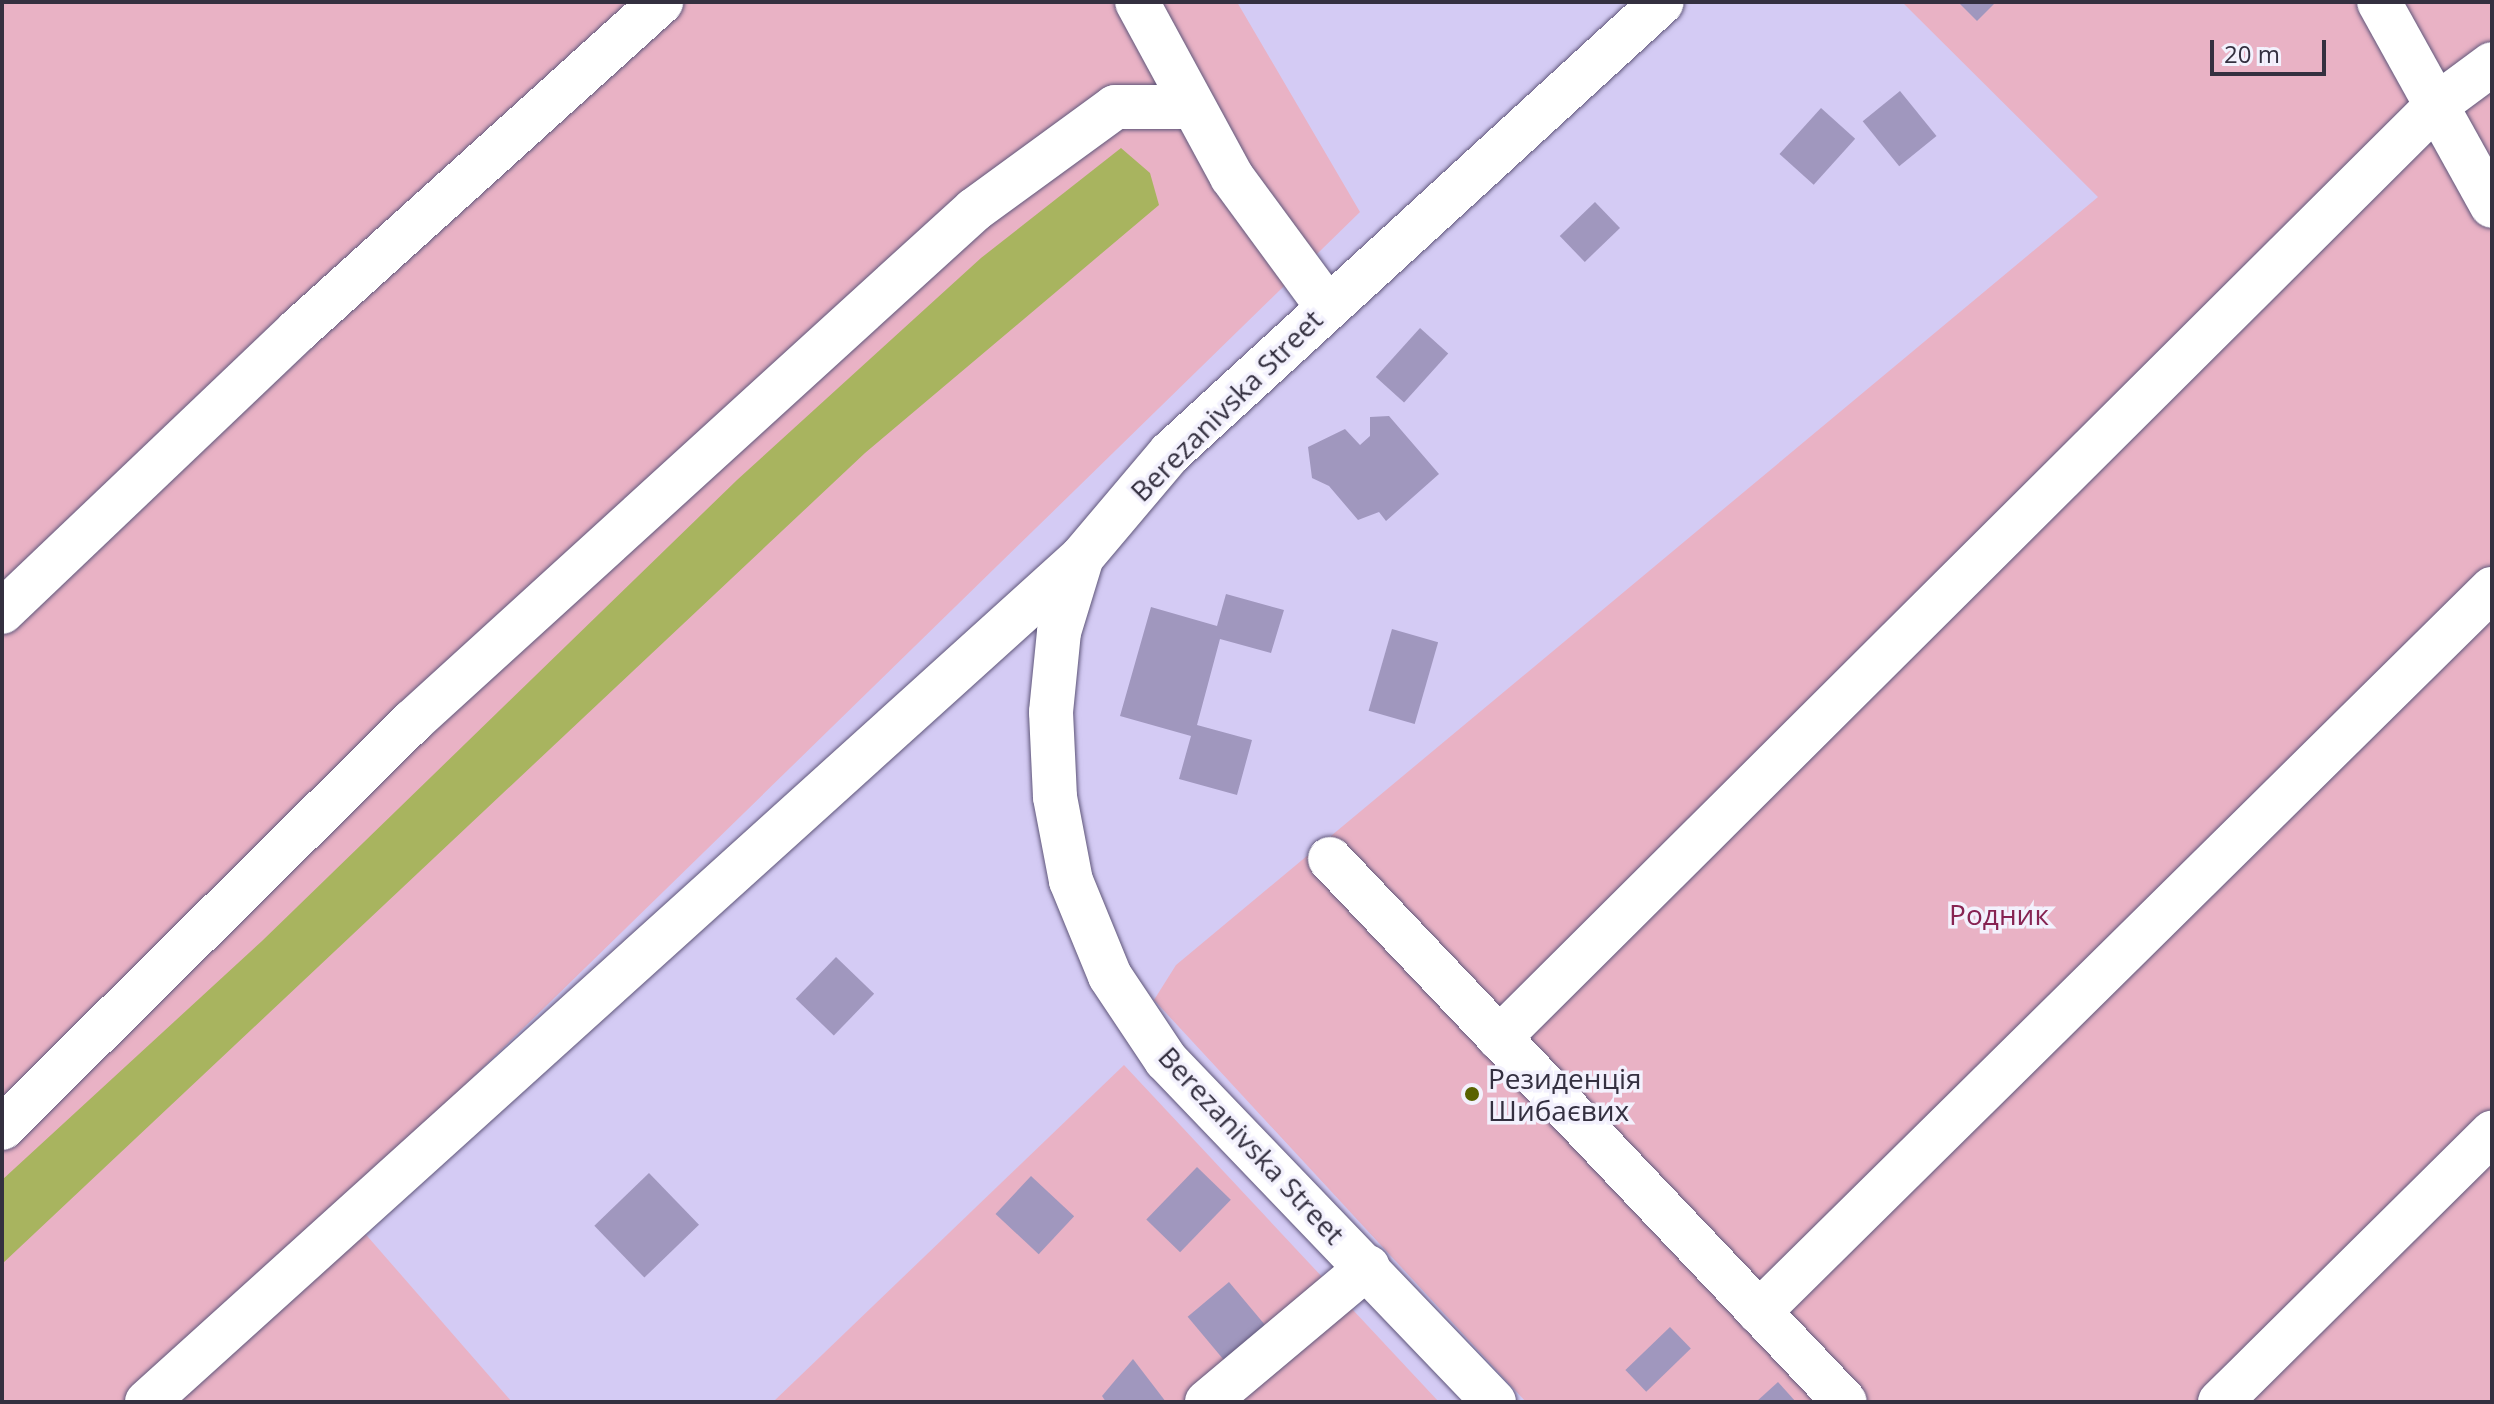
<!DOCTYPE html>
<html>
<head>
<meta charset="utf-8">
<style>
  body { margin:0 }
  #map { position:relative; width:2494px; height:1404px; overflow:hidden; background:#d4cbf4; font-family:"Open Sans",sans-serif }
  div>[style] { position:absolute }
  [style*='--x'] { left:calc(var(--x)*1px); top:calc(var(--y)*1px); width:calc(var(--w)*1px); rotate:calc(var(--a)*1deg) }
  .green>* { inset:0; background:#e9b2c5 }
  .water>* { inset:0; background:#a8b45f }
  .building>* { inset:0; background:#a097be; transform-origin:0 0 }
  .roads { filter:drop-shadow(0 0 2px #5f567a) drop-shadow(0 0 2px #5f567a) }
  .minor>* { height:44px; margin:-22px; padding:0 22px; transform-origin:22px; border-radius:22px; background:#fff }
  .dots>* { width:22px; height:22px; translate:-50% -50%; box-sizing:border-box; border:4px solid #f3f1fd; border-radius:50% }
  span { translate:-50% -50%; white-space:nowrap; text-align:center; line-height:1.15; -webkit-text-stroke:7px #f3f1fd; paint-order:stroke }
  .street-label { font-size:28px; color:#343040 }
  .park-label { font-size:28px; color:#862352 }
  .poi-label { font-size:28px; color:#343040 }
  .left { translate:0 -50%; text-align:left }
  .frame { position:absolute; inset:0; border:4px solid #343040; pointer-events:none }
  .scale { position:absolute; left:2210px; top:40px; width:116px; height:36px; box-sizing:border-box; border:4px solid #343040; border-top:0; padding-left:10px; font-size:24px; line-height:28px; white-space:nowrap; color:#343040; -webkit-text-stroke:6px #f3f1fd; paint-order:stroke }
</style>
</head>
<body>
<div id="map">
  <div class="green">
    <i style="clip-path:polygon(2px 2px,1237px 2px,1360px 212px,341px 1206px,512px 1402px,2px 1402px)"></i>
    <i style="clip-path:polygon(1902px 2px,2492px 2px,2492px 1402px,1526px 1402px,1154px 1000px,1176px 965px,2098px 197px)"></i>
    <i style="clip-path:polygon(1124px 1065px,1439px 1402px,773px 1402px)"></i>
  </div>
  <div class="water">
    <i style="clip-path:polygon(1121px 148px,1150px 173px,1159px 205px,865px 453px,2px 1264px,2px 1180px,262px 941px,737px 480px,981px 258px)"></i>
  </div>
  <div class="building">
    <i style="clip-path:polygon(1958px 2px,1996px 2px,1977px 21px)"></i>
    <i style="left:1900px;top:91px;width:58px;height:48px;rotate:51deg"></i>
    <i style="left:1821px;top:108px;width:46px;height:62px;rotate:42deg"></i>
    <i style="left:1595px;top:202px;width:36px;height:49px;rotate:46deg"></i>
    <i style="left:1420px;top:328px;width:38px;height:66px;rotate:42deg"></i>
    <i style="clip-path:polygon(1389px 416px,1439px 474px,1386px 521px,1379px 512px,1358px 520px,1329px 486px,1312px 478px,1308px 447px,1345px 429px,1360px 445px,1370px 436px,1370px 417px)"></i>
    <i style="clip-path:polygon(1226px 594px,1284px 610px,1271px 653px,1220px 639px,1197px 725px,1252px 740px,1237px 795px,1179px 779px,1191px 736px,1120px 716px,1151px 607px,1217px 626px)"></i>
    <i style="left:1392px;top:629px;width:48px;height:85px;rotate:16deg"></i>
    <i style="left:836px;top:957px;width:53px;height:58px;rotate:44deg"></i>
    <i style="left:1197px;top:1167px;width:47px;height:73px;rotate:44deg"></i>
    <i style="left:649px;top:1173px;width:72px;height:76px;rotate:46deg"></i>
    <i style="left:1031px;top:1176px;width:59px;height:52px;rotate:43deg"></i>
    <i style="left:1229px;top:1282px;width:60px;height:54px;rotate:50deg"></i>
    <i style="left:1670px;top:1327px;width:30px;height:62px;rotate:46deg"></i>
    <i style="clip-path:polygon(1133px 1359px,1166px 1402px,1106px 1402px,1102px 1396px)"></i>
    <i style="clip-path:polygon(1778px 1382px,1796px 1402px,1756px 1402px)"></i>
  </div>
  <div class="roads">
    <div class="minor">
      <i style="--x:1137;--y:2;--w:199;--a:61.5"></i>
      <i style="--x:1232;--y:177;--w:159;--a:53.7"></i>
      <i style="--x:2379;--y:2;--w:233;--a:61"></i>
      <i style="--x:2;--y:612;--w:407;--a:-43.6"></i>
      <i style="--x:297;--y:331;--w:491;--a:-42.1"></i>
      <i style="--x:1330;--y:859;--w:748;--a:46.52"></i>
      <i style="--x:1499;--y:1038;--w:1324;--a:-44.85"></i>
      <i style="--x:2438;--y:104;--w:67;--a:-36.5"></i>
      <i style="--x:2;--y:1128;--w:578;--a:-44.72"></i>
      <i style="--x:413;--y:721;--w:759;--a:-42.33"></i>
      <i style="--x:974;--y:210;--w:175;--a:-36.1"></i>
      <i style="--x:1115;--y:107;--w:76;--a:0"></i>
      <i style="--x:1759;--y:1312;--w:1030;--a:-44.61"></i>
      <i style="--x:147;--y:1402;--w:1259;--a:-42.1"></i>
      <i style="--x:1207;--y:1402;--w:210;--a:-40"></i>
      <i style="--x:1494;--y:1402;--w:474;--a:-133.8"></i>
      <i style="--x:1166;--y:1060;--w:101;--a:-123.7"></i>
      <i style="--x:1110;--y:976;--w:103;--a:-112.3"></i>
      <i style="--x:1071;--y:881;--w:86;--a:-100.8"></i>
      <i style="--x:1055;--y:797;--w:85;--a:-92.7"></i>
      <i style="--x:1051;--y:712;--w:80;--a:-84.3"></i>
      <i style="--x:1059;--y:632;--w:78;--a:-73"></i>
      <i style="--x:1082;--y:557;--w:136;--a:-49.8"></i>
      <i style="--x:1170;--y:453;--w:667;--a:-42.51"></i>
      <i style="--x:2220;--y:1402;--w:383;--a:-44.7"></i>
    </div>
  </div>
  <div class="dots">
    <i style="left:1472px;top:1094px;background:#596200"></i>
  </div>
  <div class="street-label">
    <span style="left:1226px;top:405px;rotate:-45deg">Berezanivska Street</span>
    <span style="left:1252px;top:1145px;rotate:47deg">Berezanivska Street</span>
  </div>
  <div class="park-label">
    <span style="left:1999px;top:914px">Родник</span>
  </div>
  <div class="poi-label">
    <span class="left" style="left:1488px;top:1094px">Резиденція<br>Шибаєвих</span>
  </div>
  <div class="frame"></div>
  <div class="scale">20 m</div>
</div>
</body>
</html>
